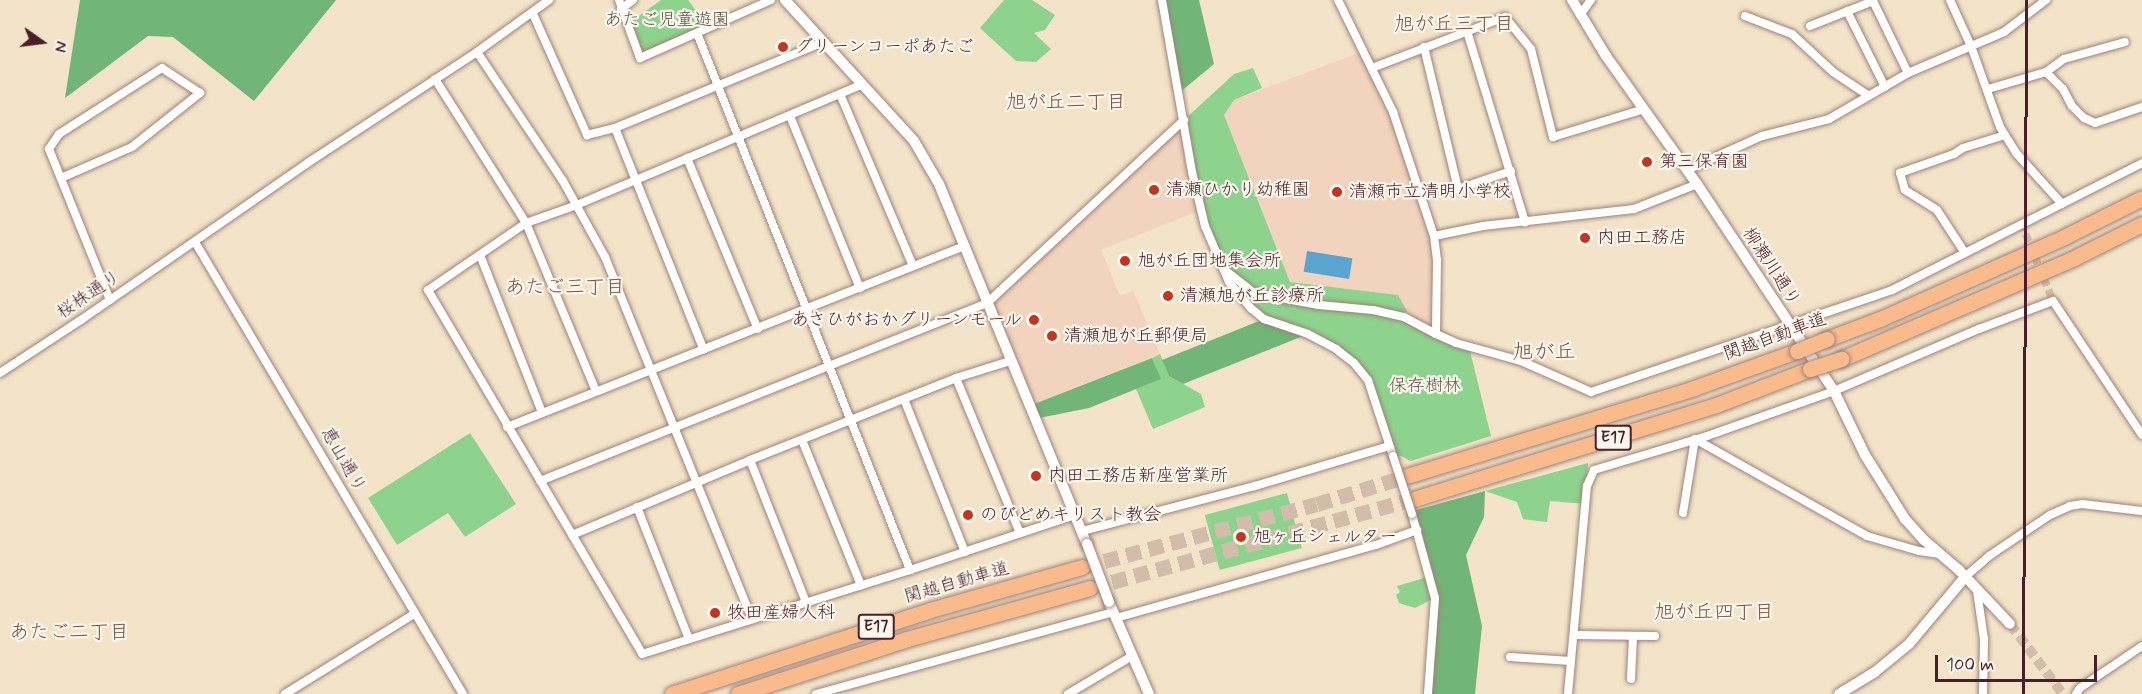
<!DOCTYPE html>
<html>
<head>
<meta charset="utf-8">
<style>
  body { margin:0 }
  #map { position:relative; width:2142px; height:694px; overflow:hidden; background:#f3e4c9; font-family:Mynerve,"Klee One",sans-serif }
  div>[style] { position:absolute }
  [style*='--x'] { left:calc(var(--x)*1px); top:calc(var(--y)*1px); width:calc(var(--w)*1px); rotate:calc(var(--a)*1deg) }
  .built>* { inset:0; background:#f2d4be }
  .green>* { inset:0; background:#8dd38d; transform-origin:0 0 }
  .forest>* { inset:0; background:#72b578 }
  .water>* { inset:0; background:#5aa4d2; transform-origin:0 0 }
  .minor-tunnel>* { height:8px; margin-top:-4px; transform-origin:0; background:repeating-linear-gradient(90deg,#d1bda9 0 8px,transparent 0 12px) }
  .tertiary-tunnel>* { height:10px; margin-top:-5px; transform-origin:0; background:repeating-linear-gradient(90deg,#d1bda9 0 10px,transparent 0 15px) }
  .motorway-tunnel>* { height:15px; margin-top:-7.5px; transform-origin:0; background:repeating-linear-gradient(90deg,#d1bda9 0 15px,transparent 0 23px) }
  .roads { filter:drop-shadow(0 0 2px #9e827a) drop-shadow(0 0 2px #9e827a) }
  .minor>* { height:8px; margin:-4px; padding:0 4px; transform-origin:4px; border-radius:4px; background:#fff }
  .tertiary>* { height:10px; margin:-5px; padding:0 5px; transform-origin:5px; border-radius:5px; background:#fff }
  .motorway>* { height:15px; margin:-7.5px; padding:0 7.5px; transform-origin:7.5px; border-radius:7.5px; background:#fabb8c }
  .rail>* { height:3px; margin:-1.5px; padding:0 1.5px; transform-origin:1.5px; border-radius:1.5px; background:#4a1f2b }
  .bridges { filter:drop-shadow(0 0 2px #9e827a) drop-shadow(0 0 2px #9e827a) }
  .minor-bridge>* { height:8px; margin:-4px; padding:0 4px; transform-origin:4px; border-radius:4px; background:#fff }
  .tertiary-bridge>* { height:10px; margin:-5px; padding:0 5px; transform-origin:5px; border-radius:5px; background:#fff }
  .motorway-bridge>* { height:15px; margin:-7.5px; padding:0 7.5px; transform-origin:7.5px; border-radius:7.5px; background:#fabb8c }
  .dots>* { width:16px; height:16px; translate:-50% -50%; box-sizing:border-box; border:3px solid #fbf7ec; border-radius:50% }
  span { translate:-50% -50%; white-space:nowrap; text-align:center; line-height:1.15; -webkit-text-stroke:4.5px #fbf7ec; paint-order:stroke }
  .shield-label span { padding:2px 4px; background:#fbf7ec; border:2px solid; border-radius:4px; -webkit-text-stroke-width:0 }
  .shield-label { font-size:16px; color:#4a1f2b; font-weight:700 }
  .park-label { font-size:18px; color:#5e5548 }
  .poi-label { font-size:18px; color:#4a1f2b }
  .left { translate:0 -50%; text-align:left }
  .right { translate:-100% -50%; text-align:right }
  .street-label { font-size:18px; color:#4a1f2b }
  .neighbourhood-label { font-size:20px; color:#7f5346 }
  .quarter-label { font-size:21px; color:#7f5346 }
  .north { position:absolute; left:12px; top:12px; width:60px; height:60px; -webkit-text-stroke:4px #fbf7ec; paint-order:stroke; rotate:104deg; font-size:16px; font-weight:700; line-height:24px; text-align:center; color:#4a1f2b }
  .north::after { content:''; display:block; margin:auto; width:21px; height:27px; background:#4a1f2b; clip-path:polygon(50% 0,100% 100%,50% 72%,0 100%) }
  .scale { position:absolute; left:1935px; top:655px; width:162px; height:27px; box-sizing:border-box; border:3px solid #4a1f2b; border-top:0; padding-left:8px; font-size:18px; line-height:21px; white-space:nowrap; color:#4a1f2b; -webkit-text-stroke:4px #fbf7ec; paint-order:stroke }
</style>
</head>
<body>
<div id="map">
  <div class="built">
    <i style="clip-path:polygon(1363px 51px,1393px 112px,1434px 236px,1436px 334px,1404px 317px,1398px 295px,1290px 282px,1224px 115px,1234px 100px)"></i>
    <i style="clip-path:polygon(1184px 120px,1201px 210px,1101px 250px,1120px 296px,1133px 291px,1160px 354px,1029px 406px,988px 298px)"></i>
  </div>
  <div class="green">
    <i style="clip-path:polygon(661px 0,688px 0,707px 25px,645px 51px,639px 49px,629px 23px)"></i>
    <i style="clip-path:polygon(1004px 0,1032px 0,1055px 15px,1045px 30px,1034px 33px,1051px 49px,1036px 62px,1016px 61px,980px 28px)"></i>
    <i style="clip-path:polygon(1253px 68px,1262px 88px,1234px 100px,1224px 115px,1290px 282px,1398px 295px,1407px 311px,1404px 316px,1469px 347px,1491px 436px,1411px 461px,1399px 455px,1393px 456px,1368px 380px,1336px 349px,1264px 319px,1236px 292px,1205px 226px,1184px 120px,1234px 74px)"></i>
    <i style="clip-path:polygon(1160px 354px,1169px 376px,1201px 394px,1205px 407px,1153px 429px,1136px 389px,1160px 379px,1152px 358px)"></i>
    <i style="clip-path:polygon(470px 433px,516px 504px,465px 537px,448px 513px,397px 545px,368px 498px)"></i>
    <i style="clip-path:polygon(1588px 463px,1586px 504px,1550px 501px,1547px 522px,1523px 519px,1517px 502px,1485px 491px)"></i>
    <i style="left:1287px;top:493px;width:57px;height:85px;rotate:75deg"></i>
    <i style="clip-path:polygon(1431px 576px,1435px 598px,1415px 608px,1399px 603px,1396px 595px,1400px 592px,1397px 586px)"></i>
  </div>
  <div class="forest">
    <i style="clip-path:polygon(80px 0,336px 0,254px 101px,173px 37px,148px 36px,65px 98px)"></i>
    <i style="clip-path:polygon(1162px 0,1199px 0,1214px 64px,1179px 93px)"></i>
    <i style="clip-path:polygon(1264px 319px,1308px 334px,1183px 384px,1169px 376px,1162px 360px)"></i>
    <i style="clip-path:polygon(1152px 358px,1161px 379px,1089px 408px,1034px 419px,1029px 406px)"></i>
    <i style="clip-path:polygon(1485px 491px,1484px 517px,1466px 555px,1482px 626px,1475px 694px,1428px 694px,1435px 598px,1412px 514px,1416px 510px)"></i>
  </div>
  <div class="water">
    <i style="left:1307px;top:251px;width:46px;height:21px;rotate:9deg"></i>
  </div>
  <div class="minor-tunnel">
    <i style="--x:2021;--y:223;--w:84;--a:67.7"></i>
  </div>
  <div class="tertiary-tunnel">
    <i style="--x:2010;--y:624;--w:88;--a:52.9"></i>
  </div>
  <div class="motorway-tunnel">
    <i style="--x:1082;--y:567;--w:243;--a:-15"></i>
    <i style="--x:1317;--y:504;--w:94;--a:-17.3"></i>
    <i style="--x:1090;--y:588;--w:336;--a:-15.4"></i>
  </div>
  <div class="roads">
    <div class="minor">
      <i style="--x:619;--y:0;--w:62;--a:70.1"></i>
      <i style="--x:640;--y:58;--w:143;--a:-23.9"></i>
      <i style="--x:1162;--y:0;--w:175;--a:80.1"></i>
      <i style="--x:1192;--y:172;--w:56;--a:76.5"></i>
      <i style="--x:1205;--y:226;--w:61;--a:66.8"></i>
      <i style="--x:1229;--y:282;--w:35;--a:50"></i>
      <i style="--x:1252;--y:309;--w:16;--a:40"></i>
      <i style="--x:1264;--y:319;--w:46;--a:18.8"></i>
      <i style="--x:1308;--y:334;--w:32;--a:28"></i>
      <i style="--x:1336;--y:349;--w:23;--a:38"></i>
      <i style="--x:1354;--y:363;--w:22;--a:51"></i>
      <i style="--x:1368;--y:380;--w:80;--a:71.8"></i>
      <i style="--x:1338;--y:0;--w:125;--a:63.8"></i>
      <i style="--x:1393;--y:112;--w:131;--a:71.7"></i>
      <i style="--x:1434;--y:236;--w:24;--a:83"></i>
      <i style="--x:1437;--y:260;--w:74;--a:90.8"></i>
      <i style="--x:1436;--y:334;--w:22;--a:24"></i>
      <i style="--x:1456;--y:343;--w:67;--a:15.5"></i>
      <i style="--x:1521;--y:361;--w:77;--a:23.9"></i>
      <i style="--x:1591;--y:392;--w:318;--a:-18.7"></i>
      <i style="--x:1892;--y:290;--w:280;--a:-26.9"></i>
      <i style="--x:1950;--y:0;--w:51;--a:65.5"></i>
      <i style="--x:1971;--y:46;--w:86;--a:70.3"></i>
      <i style="--x:2000;--y:127;--w:32;--a:58"></i>
      <i style="--x:2017;--y:154;--w:67;--a:48"></i>
      <i style="--x:621;--y:9;--w:15;--a:-37"></i>
      <i style="--x:1847;--y:11;--w:85;--a:63.4"></i>
      <i style="--x:533;--y:14;--w:133;--a:65.9"></i>
      <i style="--x:587;--y:135;--w:29;--a:-14"></i>
      <i style="--x:615;--y:128;--w:226;--a:-22.4"></i>
      <i style="--x:1580;--y:15;--w:19;--a:-54"></i>
      <i style="--x:1745;--y:16;--w:50;--a:21"></i>
      <i style="--x:1792;--y:34;--w:56;--a:42.8"></i>
      <i style="--x:1833;--y:72;--w:43;--a:33.7"></i>
      <i style="--x:1810;--y:26;--w:68;--a:-21.6"></i>
      <i style="--x:1873;--y:1;--w:80;--a:64.1"></i>
      <i style="--x:1467;--y:31;--w:200;--a:73.1"></i>
      <i style="--x:697;--y:33;--w:578;--a:68.36"></i>
      <i style="--x:1424;--y:47;--w:146;--a:76.5"></i>
      <i style="--x:1458;--y:189;--w:56;--a:-18.8"></i>
      <i style="--x:477;--y:52;--w:155;--a:56.3"></i>
      <i style="--x:563;--y:181;--w:87;--a:61.1"></i>
      <i style="--x:605;--y:257;--w:391;--a:67.9"></i>
      <i style="--x:1372;--y:68;--w:142;--a:-21"></i>
      <i style="--x:1505;--y:17;--w:41;--a:50.9"></i>
      <i style="--x:1531;--y:49;--w:91;--a:76"></i>
      <i style="--x:1553;--y:137;--w:95;--a:-17.1"></i>
      <i style="--x:2046;--y:72;--w:24;--a:45"></i>
      <i style="--x:2063;--y:89;--w:19;--a:62"></i>
      <i style="--x:2072;--y:106;--w:17;--a:45"></i>
      <i style="--x:2084;--y:118;--w:12;--a:24"></i>
      <i style="--x:2095;--y:123;--w:50;--a:-18.8"></i>
      <i style="--x:435;--y:79;--w:170;--a:57.7"></i>
      <i style="--x:526;--y:223;--w:182;--a:67.4"></i>
      <i style="--x:863;--y:84;--w:311;--a:157.1"></i>
      <i style="--x:577;--y:205;--w:54;--a:160.6"></i>
      <i style="--x:526;--y:223;--w:119;--a:145.6"></i>
      <i style="--x:428;--y:290;--w:422;--a:59.5"></i>
      <i style="--x:642;--y:654;--w:281;--a:-17.4"></i>
      <i style="--x:910;--y:570;--w:174;--a:-18.4"></i>
      <i style="--x:1988;--y:89;--w:60;--a:-16.3"></i>
      <i style="--x:2046;--y:72;--w:22;--a:-36"></i>
      <i style="--x:2064;--y:59;--w:63;--a:-15.6"></i>
      <i style="--x:840;--y:94;--w:187;--a:67"></i>
      <i style="--x:790;--y:116;--w:186;--a:67.9"></i>
      <i style="--x:615;--y:128;--w:239;--a:68.2"></i>
      <i style="--x:687;--y:158;--w:185;--a:67.5"></i>
      <i style="--x:1687;--y:170;--w:82;--a:-24.4"></i>
      <i style="--x:1762;--y:136;--w:69;--a:-14.2"></i>
      <i style="--x:1829;--y:119;--w:91;--a:-30.2"></i>
      <i style="--x:1908;--y:73;--w:104;--a:-23.1"></i>
      <i style="--x:2004;--y:32;--w:53;--a:-37.3"></i>
      <i style="--x:61;--y:178;--w:77;--a:-23.6"></i>
      <i style="--x:132;--y:147;--w:87;--a:-38.5"></i>
      <i style="--x:200;--y:93;--w:45;--a:-146.7"></i>
      <i style="--x:162;--y:68;--w:122;--a:147.3"></i>
      <i style="--x:59;--y:134;--w:18;--a:124"></i>
      <i style="--x:49;--y:149;--w:163;--a:68"></i>
      <i style="--x:1434;--y:236;--w:50;--a:-11.5"></i>
      <i style="--x:1483;--y:226;--w:152;--a:-6.4"></i>
      <i style="--x:1634;--y:209;--w:68;--a:-21.6"></i>
      <i style="--x:195;--y:242;--w:525;--a:59.34"></i>
      <i style="--x:1965;--y:253;--w:51;--a:-123.1"></i>
      <i style="--x:1937;--y:210;--w:38;--a:-148"></i>
      <i style="--x:1905;--y:190;--w:18;--a:-106"></i>
      <i style="--x:1900;--y:173;--w:57;--a:-19.4"></i>
      <i style="--x:1954;--y:154;--w:11;--a:-34"></i>
      <i style="--x:1963;--y:148;--w:44;--a:-17.2"></i>
      <i style="--x:480;--y:255;--w:169;--a:68.5"></i>
      <i style="--x:1226;--y:271;--w:36;--a:38"></i>
      <i style="--x:1254;--y:293;--w:66;--a:10.5"></i>
      <i style="--x:1319;--y:305;--w:54;--a:5.3"></i>
      <i style="--x:1373;--y:310;--w:32;--a:13"></i>
      <i style="--x:1404;--y:317;--w:36;--a:28"></i>
      <i style="--x:0;--y:373;--w:97;--a:-33.2"></i>
      <i style="--x:81;--y:320;--w:277;--a:-34.7"></i>
      <i style="--x:309;--y:162;--w:201;--a:-33.2"></i>
      <i style="--x:477;--y:52;--w:89;--a:-35.8"></i>
      <i style="--x:956;--y:378;--w:168;--a:67.6"></i>
      <i style="--x:904;--y:399;--w:165;--a:68.3"></i>
      <i style="--x:507;--y:427;--w:492;--a:-21.6"></i>
      <i style="--x:802;--y:440;--w:157;--a:67.9"></i>
      <i style="--x:750;--y:460;--w:153;--a:68.5"></i>
      <i style="--x:540;--y:481;--w:481;--a:-21.7"></i>
      <i style="--x:987;--y:303;--w:269;--a:-42.9"></i>
      <i style="--x:637;--y:507;--w:142;--a:68.5"></i>
      <i style="--x:1683;--y:513;--w:75;--a:-80.8"></i>
      <i style="--x:1695;--y:439;--w:197;--a:29.4"></i>
      <i style="--x:1867;--y:536;--w:54;--a:16.1"></i>
      <i style="--x:1919;--y:551;--w:21;--a:8"></i>
      <i style="--x:1412;--y:514;--w:87;--a:74.7"></i>
      <i style="--x:1435;--y:598;--w:96;--a:94.2"></i>
      <i style="--x:1082;--y:531;--w:179;--a:-14.6"></i>
      <i style="--x:1255;--y:486;--w:140;--a:-16.6"></i>
      <i style="--x:572;--y:535;--w:193;--a:-22.8"></i>
      <i style="--x:750;--y:460;--w:222;--a:-21.7"></i>
      <i style="--x:956;--y:378;--w:57;--a:-17.5"></i>
      <i style="--x:1965;--y:577;--w:32;--a:-41"></i>
      <i style="--x:1989;--y:556;--w:73;--a:-33.9"></i>
      <i style="--x:2050;--y:515;--w:22;--a:-24"></i>
      <i style="--x:2070;--y:506;--w:12;--a:-9"></i>
      <i style="--x:2082;--y:504;--w:60;--a:6.7"></i>
      <i style="--x:1977;--y:591;--w:49;--a:81.7"></i>
      <i style="--x:1984;--y:639;--w:55;--a:91"></i>
      <i style="--x:1116;--y:618;--w:270;--a:-15.7"></i>
      <i style="--x:1376;--y:545;--w:44;--a:-20.1"></i>
      <i style="--x:1575;--y:635;--w:80;--a:0.7"></i>
      <i style="--x:1510;--y:657;--w:61;--a:3.8"></i>
      <i style="--x:1631;--y:679;--w:43;--a:-87.3"></i>
      <i style="--x:285;--y:694;--w:152;--a:-31.8"></i>
      <i style="--x:816;--y:694;--w:308;--a:-15.4"></i>
      <i style="--x:1068;--y:694;--w:74;--a:-30.7"></i>
      <i style="--x:1568;--y:694;--w:209;--a:-84.8"></i>
      <i style="--x:1587;--y:486;--w:17;--a:-66"></i>
      <i style="--x:1594;--y:470;--w:118;--a:-16.7"></i>
      <i style="--x:1707;--y:436;--w:135;--a:-19.5"></i>
      <i style="--x:1834;--y:391;--w:158;--a:-23.2"></i>
      <i style="--x:1979;--y:329;--w:79;--a:-20.7"></i>
      <i style="--x:2053;--y:301;--w:161;--a:56.4"></i>
      <i style="--x:2076;--y:694;--w:7;--a:-56"></i>
      <i style="--x:2080;--y:688;--w:75;--a:-34.1"></i>
    </div>
    <div class="tertiary">
      <i style="--x:785;--y:0;--w:191;--a:47.5"></i>
      <i style="--x:914;--y:141;--w:50;--a:59.8"></i>
      <i style="--x:939;--y:184;--w:389;--a:67.7"></i>
      <i style="--x:1572;--y:0;--w:66;--a:58.7"></i>
      <i style="--x:1606;--y:56;--w:157;--a:54.6"></i>
      <i style="--x:1697;--y:184;--w:248;--a:56.5"></i>
      <i style="--x:1834;--y:391;--w:71;--a:64.2"></i>
      <i style="--x:1865;--y:455;--w:75;--a:58"></i>
      <i style="--x:1905;--y:519;--w:28;--a:48"></i>
      <i style="--x:1924;--y:540;--w:46;--a:40.6"></i>
      <i style="--x:1959;--y:570;--w:74;--a:46.6"></i>
      <i style="--x:1109;--y:602;--w:100;--a:66.5"></i>
      <i style="--x:1839;--y:694;--w:42;--a:-31.4"></i>
      <i style="--x:1875;--y:672;--w:44;--a:-39.5"></i>
      <i style="--x:1909;--y:644;--w:87;--a:-50.1"></i>
    </div>
    <div class="motorway">
      <i style="--x:1827;--y:339;--w:57;--a:-20.7"></i>
      <i style="--x:1880;--y:319;--w:204;--a:-24"></i>
      <i style="--x:2066;--y:236;--w:85;--a:-26.6"></i>
      <i style="--x:1841;--y:359;--w:254;--a:-23.4"></i>
      <i style="--x:2074;--y:258;--w:76;--a:-26.6"></i>
      <i style="--x:1407;--y:476;--w:300;--a:-17"></i>
      <i style="--x:1694;--y:388;--w:109;--a:-19.8"></i>
      <i style="--x:1414;--y:499;--w:316;--a:-17.3"></i>
      <i style="--x:1716;--y:405;--w:101;--a:-21"></i>
      <i style="--x:672;--y:694;--w:271;--a:-18"></i>
      <i style="--x:930;--y:610;--w:158;--a:-15.8"></i>
      <i style="--x:738;--y:694;--w:178;--a:-18"></i>
      <i style="--x:907;--y:639;--w:190;--a:-15.6"></i>
    </div>
  </div>
  <div class="rail">
    <i style="--x:2023;--y:694;--w:694;--a:-89.75"></i>
  </div>
  <div class="bridges">
    <div class="minor-bridge">
      <i style="--x:1393;--y:456;--w:61;--a:71.9"></i>
    </div>
    <div class="tertiary-bridge">
      <i style="--x:1087;--y:544;--w:62;--a:69.2"></i>
    </div>
    <div class="motorway-bridge">
      <i style="--x:1797;--y:351;--w:32;--a:-22"></i>
      <i style="--x:1810;--y:369;--w:33;--a:-18"></i>
    </div>
  </div>
  <div class="dots">
    <i style="left:783px;top:47px;background:#c8321e"></i>
    <i style="left:1647px;top:162px;background:#c8321e"></i>
    <i style="left:1154px;top:190px;background:#c8321e"></i>
    <i style="left:1337px;top:192px;background:#c8321e"></i>
    <i style="left:1585px;top:238px;background:#c8321e"></i>
    <i style="left:1125px;top:261px;background:#c8321e"></i>
    <i style="left:1168px;top:296px;background:#c8321e"></i>
    <i style="left:1034px;top:320px;background:#c8321e"></i>
    <i style="left:1052px;top:336px;background:#c8321e"></i>
    <i style="left:1036px;top:476px;background:#c8321e"></i>
    <i style="left:968px;top:515px;background:#c8321e"></i>
    <i style="left:1241px;top:537px;background:#c8321e"></i>
    <i style="left:715px;top:613px;background:#c8321e"></i>
  </div>
  <div class="shield-label">
    <span style="left:1613px;top:438px">E17</span>
    <span style="left:876px;top:627px">E17</span>
  </div>
  <div class="park-label">
    <span style="left:667px;top:20px">あたご児童遊園</span>
    <span style="left:1425px;top:386px">保存樹林</span>
  </div>
  <div class="poi-label">
    <span class="left" style="left:795px;top:47px">グリーンコーポあたご</span>
    <span class="left" style="left:1659px;top:162px">第三保育園</span>
    <span class="left" style="left:1166px;top:190px">清瀬ひかり幼稚園</span>
    <span class="left" style="left:1349px;top:192px">清瀬市立清明小学校</span>
    <span class="left" style="left:1597px;top:238px">内田工務店</span>
    <span class="left" style="left:1137px;top:261px">旭が丘団地集会所</span>
    <span class="left" style="left:1180px;top:296px">清瀬旭が丘診療所</span>
    <span class="right" style="left:1022px;top:320px">あさひがおかグリーンモール</span>
    <span class="left" style="left:1064px;top:336px">清瀬旭が丘郵便局</span>
    <span class="left" style="left:1048px;top:476px">内田工務店新座営業所</span>
    <span class="left" style="left:980px;top:515px">のびどめキリスト教会</span>
    <span class="left" style="left:1253px;top:537px">旭ヶ丘シェルター</span>
    <span class="left" style="left:727px;top:613px">牧田産婦人科</span>
  </div>
  <div class="street-label">
    <span style="left:1771px;top:267px;rotate:57deg">柳瀬川通り</span>
    <span style="left:89px;top:295px;rotate:-34deg">桜株通り</span>
    <span style="left:1775px;top:337px;rotate:-20deg">関越自動車道</span>
    <span style="left:343px;top:460px;rotate:60deg">恵山通り</span>
    <span style="left:957px;top:583px;rotate:-16deg">関越自動車道</span>
  </div>
  <div class="neighbourhood-label">
    <span style="left:1454px;top:24px">旭が丘三丁目</span>
    <span style="left:1066px;top:102px">旭が丘二丁目</span>
    <span style="left:565px;top:287px">あたご三丁目</span>
    <span style="left:1714px;top:612px">旭が丘四丁目</span>
    <span style="left:69px;top:632px">あたご二丁目</span>
  </div>
  <div class="quarter-label">
    <span style="left:1544px;top:352px">旭が丘</span>
  </div>
  <div class="north">N</div>
  <div class="scale">100 m</div>
</div>
</body>
</html>
